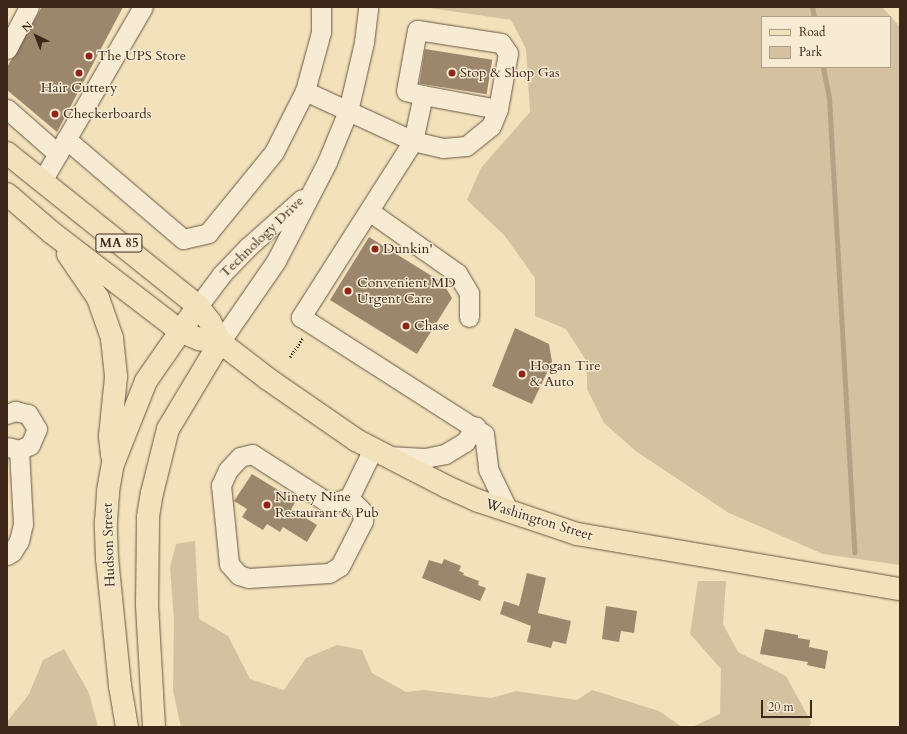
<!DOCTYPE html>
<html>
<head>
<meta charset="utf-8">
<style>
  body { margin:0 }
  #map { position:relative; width:907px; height:734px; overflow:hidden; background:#f2e1bb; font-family:Cardo,serif }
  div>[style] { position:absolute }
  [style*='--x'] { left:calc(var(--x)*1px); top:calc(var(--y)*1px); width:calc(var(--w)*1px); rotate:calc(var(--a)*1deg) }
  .green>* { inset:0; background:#d3c19f }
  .stream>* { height:5px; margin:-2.5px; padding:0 2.5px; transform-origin:2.5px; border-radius:2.5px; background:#b5a184 }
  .building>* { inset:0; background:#9c876d; transform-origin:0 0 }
  .path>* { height:2.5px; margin-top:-1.25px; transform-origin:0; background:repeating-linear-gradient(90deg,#3e2619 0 1px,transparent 0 3px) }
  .roads { filter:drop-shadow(0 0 1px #6b5542) drop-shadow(0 0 1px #6b5542) }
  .minor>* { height:19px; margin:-9.5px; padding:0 9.5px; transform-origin:9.5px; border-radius:9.5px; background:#f7ecd3 }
  .major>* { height:22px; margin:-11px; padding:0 11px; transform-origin:11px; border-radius:11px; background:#f2e1bb }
  .dots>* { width:11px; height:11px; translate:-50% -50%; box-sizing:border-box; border:2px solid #f7ecd3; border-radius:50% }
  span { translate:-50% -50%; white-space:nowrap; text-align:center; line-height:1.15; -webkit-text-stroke:3px #f7ecd3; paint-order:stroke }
  .shield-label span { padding:1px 3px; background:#f7ecd3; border:1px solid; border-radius:3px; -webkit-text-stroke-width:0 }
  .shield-label { font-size:13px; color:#3e2619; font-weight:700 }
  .poi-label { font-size:14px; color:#3e2619 }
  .left { translate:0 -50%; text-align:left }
  .street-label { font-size:14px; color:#3e2619 }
  .frame { position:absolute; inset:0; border:8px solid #3e2619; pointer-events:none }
  .legend { position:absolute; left:761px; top:16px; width:130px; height:52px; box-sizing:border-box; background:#f7ecd3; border:1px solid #ad9d89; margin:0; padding:5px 7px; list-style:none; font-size:12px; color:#3e2619 }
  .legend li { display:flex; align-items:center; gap:8px; height:20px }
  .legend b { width:20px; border:1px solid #ad9d89 }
  .north { position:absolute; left:16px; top:16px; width:40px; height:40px; -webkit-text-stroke:3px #f7ecd3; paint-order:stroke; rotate:317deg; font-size:11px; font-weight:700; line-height:16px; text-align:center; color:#3e2619 }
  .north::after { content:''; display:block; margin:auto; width:14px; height:18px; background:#3e2619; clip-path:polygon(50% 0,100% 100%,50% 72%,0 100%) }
  .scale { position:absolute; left:761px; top:700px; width:51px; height:18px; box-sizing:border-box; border:2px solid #3e2619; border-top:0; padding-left:5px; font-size:12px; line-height:14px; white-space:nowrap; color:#3e2619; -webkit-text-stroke:3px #f7ecd3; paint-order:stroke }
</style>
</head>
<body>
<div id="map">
  <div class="green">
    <i style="clip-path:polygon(evenodd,423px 7px,882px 7px,900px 27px,900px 565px,823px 554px,729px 513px,637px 452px,604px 423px,587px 389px,587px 362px,566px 329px,535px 316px,535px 278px,504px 235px,467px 200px,481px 168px,530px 112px,526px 49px,511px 20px,423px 7px,762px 17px,890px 17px,890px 67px,762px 67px,762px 17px)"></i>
    <i style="clip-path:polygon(195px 541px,199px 619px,228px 636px,250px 679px,284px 690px,306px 658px,337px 645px,362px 650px,372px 673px,406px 692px,423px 690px,491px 698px,516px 691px,577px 700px,592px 690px,659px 711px,682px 727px,181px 727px,173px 691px,174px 620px,170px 567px,176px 544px)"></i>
    <i style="clip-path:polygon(698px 581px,726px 581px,723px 624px,738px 652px,786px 676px,811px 722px,809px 727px,692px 727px,720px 714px,721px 669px,690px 634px)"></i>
    <i style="clip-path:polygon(64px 649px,89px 693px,98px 727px,7px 727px,7px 722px,29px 694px,43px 660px)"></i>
  </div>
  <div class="stream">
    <i style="--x:812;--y:7;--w:10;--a:79"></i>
    <i style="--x:823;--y:67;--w:32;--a:79"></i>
    <i style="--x:829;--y:98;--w:455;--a:86.8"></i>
  </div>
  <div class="building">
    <i style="clip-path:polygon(42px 7px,123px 7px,57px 132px,7px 90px,7px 67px)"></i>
    <i style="left:425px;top:49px;width:68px;height:35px;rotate:9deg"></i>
    <i style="clip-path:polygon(369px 237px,443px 283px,452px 298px,417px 354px,330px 300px)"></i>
    <i style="clip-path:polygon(515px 328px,549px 344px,552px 362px,532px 404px,492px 386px)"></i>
    <i style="clip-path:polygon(252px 474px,296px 501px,291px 509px,317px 525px,307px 542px,283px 527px,280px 532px,267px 524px,263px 530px,242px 517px,247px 509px,234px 501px)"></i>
    <i style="clip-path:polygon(444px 559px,461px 566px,459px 571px,464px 573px,463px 575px,479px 581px,478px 585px,486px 588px,480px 601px,422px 578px,429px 560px,442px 564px)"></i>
    <i style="clip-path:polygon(527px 573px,546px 578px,538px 613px,571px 621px,566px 644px,553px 641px,551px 648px,527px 642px,531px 626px,500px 614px,504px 601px,519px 606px)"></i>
    <i style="clip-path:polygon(606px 606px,637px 611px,634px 633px,621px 631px,619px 642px,602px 639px)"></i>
    <i style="clip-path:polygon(765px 629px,798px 635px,798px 638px,810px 640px,809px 647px,828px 651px,825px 669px,807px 665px,808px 662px,760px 654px)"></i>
  </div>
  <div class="path">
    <i style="--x:290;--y:357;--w:23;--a:-56"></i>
  </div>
  <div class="roads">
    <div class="minor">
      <i style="--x:7;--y:49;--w:47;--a:-62.4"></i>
      <i style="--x:305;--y:91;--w:119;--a:24.8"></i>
      <i style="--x:413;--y:141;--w:209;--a:122.5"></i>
      <i style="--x:301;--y:317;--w:217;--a:32.6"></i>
      <i style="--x:484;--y:434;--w:35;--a:83"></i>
      <i style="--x:488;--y:469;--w:48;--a:64"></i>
      <i style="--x:423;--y:95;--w:17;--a:-167"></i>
      <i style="--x:406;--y:91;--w:62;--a:-79.8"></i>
      <i style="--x:417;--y:30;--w:85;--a:8.8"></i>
      <i style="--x:501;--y:43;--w:12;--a:55"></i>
      <i style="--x:508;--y:53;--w:57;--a:100.1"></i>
      <i style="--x:423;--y:95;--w:76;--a:10.6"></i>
      <i style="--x:498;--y:109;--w:18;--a:112"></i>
      <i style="--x:491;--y:126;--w:32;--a:141"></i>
      <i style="--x:466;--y:146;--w:23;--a:175"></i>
      <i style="--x:443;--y:148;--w:31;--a:-167"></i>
      <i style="--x:413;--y:141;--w:47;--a:-77.7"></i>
      <i style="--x:7;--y:109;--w:68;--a:41.4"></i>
      <i style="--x:66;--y:139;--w:154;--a:40.5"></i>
      <i style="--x:183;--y:239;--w:26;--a:-13"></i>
      <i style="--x:208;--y:233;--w:104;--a:-50.8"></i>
      <i style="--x:274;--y:152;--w:68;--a:-63.1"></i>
      <i style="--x:305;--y:91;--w:61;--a:-74.8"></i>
      <i style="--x:321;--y:32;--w:25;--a:-90"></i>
      <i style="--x:42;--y:181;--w:201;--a:-59.9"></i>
      <i style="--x:369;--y:211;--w:108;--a:35.2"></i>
      <i style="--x:457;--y:273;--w:23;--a:59"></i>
      <i style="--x:469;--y:293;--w:24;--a:90"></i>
      <i style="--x:198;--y:306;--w:39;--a:-53"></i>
      <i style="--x:221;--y:275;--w:39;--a:-46"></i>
      <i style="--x:248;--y:247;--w:72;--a:-41.6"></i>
      <i style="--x:220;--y:342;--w:98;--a:-55.3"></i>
      <i style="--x:276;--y:261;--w:111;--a:-62.7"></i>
      <i style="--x:327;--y:162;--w:55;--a:-67.6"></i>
      <i style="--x:348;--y:111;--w:71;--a:-76.9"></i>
      <i style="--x:364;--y:42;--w:35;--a:-83"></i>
      <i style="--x:7;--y:414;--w:9;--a:-21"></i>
      <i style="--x:15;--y:411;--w:13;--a:13"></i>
      <i style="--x:28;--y:414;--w:17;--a:59"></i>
      <i style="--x:37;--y:429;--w:17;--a:114"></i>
      <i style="--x:30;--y:445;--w:12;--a:156"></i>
      <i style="--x:19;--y:450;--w:11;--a:-165"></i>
      <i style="--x:387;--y:456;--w:38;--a:3"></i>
      <i style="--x:425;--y:458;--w:20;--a:-11"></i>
      <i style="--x:445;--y:454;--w:23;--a:-31"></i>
      <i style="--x:465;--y:442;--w:19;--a:-55"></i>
      <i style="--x:349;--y:498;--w:15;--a:164"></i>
      <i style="--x:335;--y:502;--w:11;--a:-170"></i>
      <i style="--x:324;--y:500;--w:85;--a:-147.4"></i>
      <i style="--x:252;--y:454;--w:12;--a:166"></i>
      <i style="--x:240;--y:457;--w:18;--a:133"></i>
      <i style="--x:228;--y:470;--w:17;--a:115"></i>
      <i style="--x:221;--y:485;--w:79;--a:84.2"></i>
      <i style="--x:229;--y:564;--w:15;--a:48"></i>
      <i style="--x:239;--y:575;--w:9;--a:18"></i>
      <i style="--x:248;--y:578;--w:81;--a:-3.5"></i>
      <i style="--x:329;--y:573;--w:13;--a:-32"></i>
      <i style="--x:340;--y:566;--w:51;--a:-62.9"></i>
      <i style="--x:363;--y:521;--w:11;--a:-100"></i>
      <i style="--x:361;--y:510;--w:17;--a:-135"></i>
      <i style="--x:349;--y:498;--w:55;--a:-63.9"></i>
      <i style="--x:7;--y:555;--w:6;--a:-31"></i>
      <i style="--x:12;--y:552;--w:13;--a:-58"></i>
      <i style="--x:19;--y:541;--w:17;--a:-77"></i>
      <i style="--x:23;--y:524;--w:74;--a:-93.1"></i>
    </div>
    <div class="major">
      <i style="--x:7;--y:153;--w:245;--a:38.7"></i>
      <i style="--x:198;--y:306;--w:20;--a:53"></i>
      <i style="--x:210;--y:322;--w:22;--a:63"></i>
      <i style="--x:220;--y:342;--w:61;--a:37.6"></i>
      <i style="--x:268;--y:379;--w:107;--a:34.7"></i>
      <i style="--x:356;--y:440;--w:102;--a:27.3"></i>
      <i style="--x:447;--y:487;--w:35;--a:24"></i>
      <i style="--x:479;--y:501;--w:103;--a:18.6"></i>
      <i style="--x:577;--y:534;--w:328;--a:9.7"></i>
      <i style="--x:7;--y:194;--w:58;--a:40.8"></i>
      <i style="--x:51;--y:232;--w:163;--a:37.5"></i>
      <i style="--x:180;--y:331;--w:21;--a:23"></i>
      <i style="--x:199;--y:339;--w:21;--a:8"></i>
      <i style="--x:68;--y:254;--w:53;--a:55.7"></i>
      <i style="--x:98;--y:298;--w:42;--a:70.7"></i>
      <i style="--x:112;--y:338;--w:39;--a:84"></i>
      <i style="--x:116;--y:377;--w:59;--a:95.8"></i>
      <i style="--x:110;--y:436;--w:19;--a:84"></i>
      <i style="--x:127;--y:727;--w:42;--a:-99.7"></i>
      <i style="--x:120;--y:686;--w:128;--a:-95.8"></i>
      <i style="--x:107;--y:559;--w:37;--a:-92"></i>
      <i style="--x:106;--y:522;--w:31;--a:-86"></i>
      <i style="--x:108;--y:491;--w:27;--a:-80"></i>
      <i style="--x:113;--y:464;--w:89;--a:-68.3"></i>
      <i style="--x:146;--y:381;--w:91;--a:-55.3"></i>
      <i style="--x:154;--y:727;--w:123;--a:-93.3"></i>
      <i style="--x:147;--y:604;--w:87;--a:-89.3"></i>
      <i style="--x:148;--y:517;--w:24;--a:-81"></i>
      <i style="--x:152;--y:493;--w:66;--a:-76"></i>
      <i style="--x:168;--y:429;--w:101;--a:-59.1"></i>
    </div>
  </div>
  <div class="dots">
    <i style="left:89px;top:56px;background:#8f2418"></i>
    <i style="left:79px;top:73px;background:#8f2418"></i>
    <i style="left:452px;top:73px;background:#8f2418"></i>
    <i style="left:55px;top:114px;background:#8f2418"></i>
    <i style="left:375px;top:249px;background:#8f2418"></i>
    <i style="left:348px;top:291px;background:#8f2418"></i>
    <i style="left:406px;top:326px;background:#8f2418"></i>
    <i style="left:522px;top:374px;background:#8f2418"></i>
    <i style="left:267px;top:505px;background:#8f2418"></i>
  </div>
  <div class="shield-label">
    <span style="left:119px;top:243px">MA 85</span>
  </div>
  <div class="poi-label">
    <span class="left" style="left:97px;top:56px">The UPS Store</span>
    <span class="left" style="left:460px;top:73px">Stop &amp; Shop Gas</span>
    <span style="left:79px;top:88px">Hair Cuttery</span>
    <span class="left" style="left:63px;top:114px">Checkerboards</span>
    <span class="left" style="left:383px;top:249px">Dunkin'</span>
    <span class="left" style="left:357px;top:291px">Convenient MD<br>Urgent Care</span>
    <span class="left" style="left:414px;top:326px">Chase</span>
    <span class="left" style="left:530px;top:374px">Hogan Tire<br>&amp; Auto</span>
    <span class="left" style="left:275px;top:505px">Ninety Nine<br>Restaurant &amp; Pub</span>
  </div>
  <div class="street-label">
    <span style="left:262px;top:237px;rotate:-44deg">Technology Drive</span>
    <span style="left:539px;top:520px;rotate:17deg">Washington Street</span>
    <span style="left:109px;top:545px;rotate:-92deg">Hudson Street</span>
  </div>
  <div class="frame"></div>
  <ul class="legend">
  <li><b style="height:5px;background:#f2e1bb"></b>Road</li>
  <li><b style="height:11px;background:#d3c19f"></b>Park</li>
  </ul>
  <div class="north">N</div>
  <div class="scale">20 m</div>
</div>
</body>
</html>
